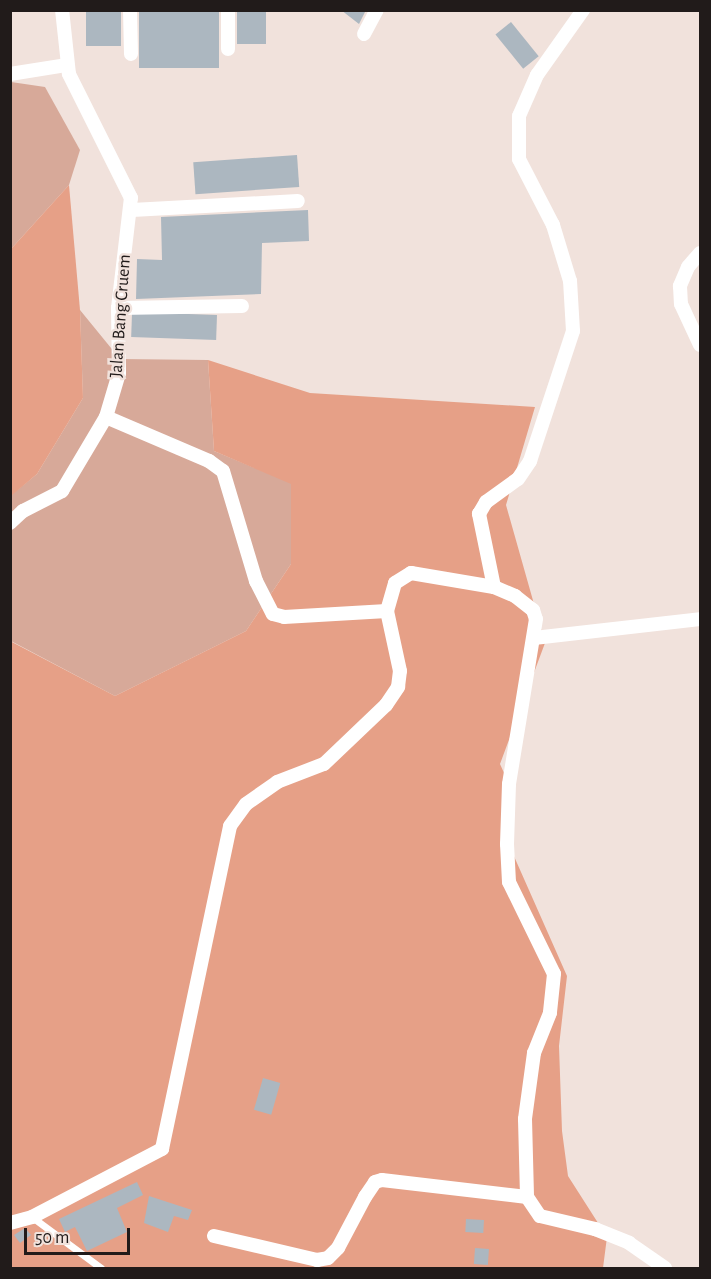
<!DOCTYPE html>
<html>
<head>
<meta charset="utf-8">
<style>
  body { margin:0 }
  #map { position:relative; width:711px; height:1279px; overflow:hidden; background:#f1e2dc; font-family:"Alegreya Sans",sans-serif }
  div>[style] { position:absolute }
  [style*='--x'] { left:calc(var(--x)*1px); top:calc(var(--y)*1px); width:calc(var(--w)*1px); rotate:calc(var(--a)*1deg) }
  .green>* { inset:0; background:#d7a999 }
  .forest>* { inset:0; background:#e6a087 }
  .building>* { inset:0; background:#acb7c0; transform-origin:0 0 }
  .lane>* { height:7px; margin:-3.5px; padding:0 3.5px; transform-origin:3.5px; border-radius:3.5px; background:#fff }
  .street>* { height:14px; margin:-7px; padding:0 7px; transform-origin:7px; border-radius:7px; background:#fff }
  span { translate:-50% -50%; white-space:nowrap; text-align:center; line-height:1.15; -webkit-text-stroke:5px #f1e2dc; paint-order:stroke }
  .street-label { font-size:18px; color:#211b1a }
  .frame { position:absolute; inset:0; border:12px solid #211b1a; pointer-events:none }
  .scale { position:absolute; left:24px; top:1228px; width:106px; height:27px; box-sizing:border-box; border:3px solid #211b1a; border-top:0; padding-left:8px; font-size:18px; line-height:21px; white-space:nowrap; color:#211b1a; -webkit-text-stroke:4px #f1e2dc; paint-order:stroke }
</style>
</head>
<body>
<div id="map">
  <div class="green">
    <i style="clip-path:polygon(11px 82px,45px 87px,80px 150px,69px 185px,11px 249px)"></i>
    <i style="clip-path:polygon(80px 310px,120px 359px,208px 360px,214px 451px,291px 483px,291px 564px,246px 631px,115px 696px,11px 641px,10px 496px,37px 474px,83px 398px)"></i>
  </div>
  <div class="forest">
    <i style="clip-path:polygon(69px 185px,80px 310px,83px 398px,37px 474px,11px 496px,11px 249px)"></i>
    <i style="clip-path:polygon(208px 360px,310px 393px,535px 407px,506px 505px,545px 643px,500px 764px,509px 784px,513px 854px,567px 976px,559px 1046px,562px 1131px,568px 1176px,607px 1237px,603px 1268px,11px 1268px,10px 641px,115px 696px,246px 631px,291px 564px,291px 484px,214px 451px)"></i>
  </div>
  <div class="building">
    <i style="left:86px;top:10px;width:35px;height:36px"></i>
    <i style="left:139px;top:10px;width:80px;height:58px"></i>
    <i style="left:237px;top:10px;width:29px;height:34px"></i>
    <i style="clip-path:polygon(341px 10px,366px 10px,359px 24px)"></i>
    <i style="left:511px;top:22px;width:44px;height:20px;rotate:51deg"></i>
    <i style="left:297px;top:155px;width:32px;height:104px;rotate:86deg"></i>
    <i style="clip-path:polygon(308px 210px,309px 241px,262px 243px,261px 294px,136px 299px,137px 259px,162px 260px,161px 217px)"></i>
    <i style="left:217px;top:315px;width:25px;height:85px;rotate:92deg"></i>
    <i style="left:263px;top:1078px;width:18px;height:33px;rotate:16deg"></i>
    <i style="clip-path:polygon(137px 1182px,143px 1195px,117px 1208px,127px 1232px,87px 1251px,75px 1227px,65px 1232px,59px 1219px)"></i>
    <i style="clip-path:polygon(149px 1196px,192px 1210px,188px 1220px,174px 1216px,168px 1232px,144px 1223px)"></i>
    <i style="left:466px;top:1219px;width:18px;height:13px;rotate:3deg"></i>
    <i style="clip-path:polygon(25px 1228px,31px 1235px,20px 1243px,14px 1235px)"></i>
    <i style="left:475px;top:1248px;width:14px;height:16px;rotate:4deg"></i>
  </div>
  <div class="lane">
    <i style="--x:32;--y:1217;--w:86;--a:36.5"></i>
  </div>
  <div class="street">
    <i style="--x:130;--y:10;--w:44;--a:88.7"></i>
    <i style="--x:228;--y:10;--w:39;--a:90"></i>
    <i style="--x:364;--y:34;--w:27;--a:-62"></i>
    <i style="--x:10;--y:74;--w:58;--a:-9"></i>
    <i style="--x:132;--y:210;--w:166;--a:-3.1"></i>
    <i style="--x:700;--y:253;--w:18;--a:131"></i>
    <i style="--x:688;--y:267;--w:21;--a:113"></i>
    <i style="--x:680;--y:286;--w:18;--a:87"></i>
    <i style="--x:681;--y:304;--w:45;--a:65.1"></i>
    <i style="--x:118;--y:308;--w:124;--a:-0.9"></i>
    <i style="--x:106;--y:417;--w:112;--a:23.1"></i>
    <i style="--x:209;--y:461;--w:17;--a:36"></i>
    <i style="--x:223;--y:471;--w:115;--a:73.3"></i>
    <i style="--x:256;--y:581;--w:37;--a:63"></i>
    <i style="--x:273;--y:614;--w:11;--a:15"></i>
    <i style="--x:284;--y:617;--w:103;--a:-3.3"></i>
    <i style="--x:10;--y:523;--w:18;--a:-43"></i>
    <i style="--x:23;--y:511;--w:44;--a:-27.1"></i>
    <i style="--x:62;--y:491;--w:86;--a:-59.3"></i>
    <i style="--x:106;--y:417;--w:46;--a:-73.5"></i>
    <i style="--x:119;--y:373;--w:65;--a:-90.9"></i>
    <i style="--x:118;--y:308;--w:111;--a:-83.3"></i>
    <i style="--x:131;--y:198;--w:139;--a:-116.6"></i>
    <i style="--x:69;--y:74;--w:64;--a:-96.2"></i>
    <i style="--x:494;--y:587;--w:75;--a:-101.6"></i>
    <i style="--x:479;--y:514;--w:14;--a:-60"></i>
    <i style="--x:486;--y:502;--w:39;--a:-36"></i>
    <i style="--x:518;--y:479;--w:22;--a:-56"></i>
    <i style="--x:530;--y:461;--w:137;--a:-71.7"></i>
    <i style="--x:573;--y:331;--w:50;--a:-93.4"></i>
    <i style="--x:570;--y:281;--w:59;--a:-106.9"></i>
    <i style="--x:553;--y:225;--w:74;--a:-117.3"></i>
    <i style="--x:519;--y:159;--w:43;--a:-90"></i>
    <i style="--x:519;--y:116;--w:45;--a:-66.3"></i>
    <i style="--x:537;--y:75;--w:80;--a:-54.7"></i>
    <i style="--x:534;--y:638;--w:167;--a:-6.5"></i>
    <i style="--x:10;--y:1223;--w:23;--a:-15"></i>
    <i style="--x:32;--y:1217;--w:147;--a:-27.6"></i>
    <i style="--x:162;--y:1149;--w:330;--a:-78.1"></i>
    <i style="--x:230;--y:826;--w:27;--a:-54"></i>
    <i style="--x:246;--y:804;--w:38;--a:-35"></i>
    <i style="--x:277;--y:782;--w:50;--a:-21"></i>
    <i style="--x:324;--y:764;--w:86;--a:-43.6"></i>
    <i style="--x:386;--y:705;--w:22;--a:-56"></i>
    <i style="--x:398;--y:687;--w:16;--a:-83"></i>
    <i style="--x:400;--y:671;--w:61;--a:-102.2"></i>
    <i style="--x:387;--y:611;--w:29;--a:-74"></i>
    <i style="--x:395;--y:583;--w:19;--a:-32"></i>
    <i style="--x:411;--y:573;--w:84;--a:9.6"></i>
    <i style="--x:494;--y:587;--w:23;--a:23"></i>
    <i style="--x:515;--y:596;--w:23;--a:38"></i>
    <i style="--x:533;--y:610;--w:9;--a:72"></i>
    <i style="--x:536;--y:619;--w:167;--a:99.3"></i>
    <i style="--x:509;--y:784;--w:60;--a:91.9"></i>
    <i style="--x:507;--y:844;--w:38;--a:87"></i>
    <i style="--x:509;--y:882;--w:102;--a:63.9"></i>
    <i style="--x:554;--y:974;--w:39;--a:96"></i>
    <i style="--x:550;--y:1013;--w:43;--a:111.8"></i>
    <i style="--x:534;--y:1053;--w:67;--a:97.8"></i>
    <i style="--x:525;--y:1119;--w:78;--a:88.5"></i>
    <i style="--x:527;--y:1197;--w:23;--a:56"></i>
    <i style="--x:540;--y:1216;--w:57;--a:13.3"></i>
    <i style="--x:595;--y:1229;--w:37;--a:22"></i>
    <i style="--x:629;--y:1243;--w:44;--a:34.8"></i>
    <i style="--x:214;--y:1236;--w:106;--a:13.1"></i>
    <i style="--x:317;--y:1260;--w:11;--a:-10"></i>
    <i style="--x:328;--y:1258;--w:14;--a:-45"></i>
    <i style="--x:338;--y:1248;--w:58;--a:-62.1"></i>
    <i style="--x:365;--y:1197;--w:18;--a:-56"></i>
    <i style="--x:375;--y:1182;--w:7;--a:-16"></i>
    <i style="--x:382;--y:1180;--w:146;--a:6.7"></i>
  </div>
  <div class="street-label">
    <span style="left:121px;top:316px;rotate:-86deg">Jalan Bang Cruem</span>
  </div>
  <div class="frame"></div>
  <div class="scale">50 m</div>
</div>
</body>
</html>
